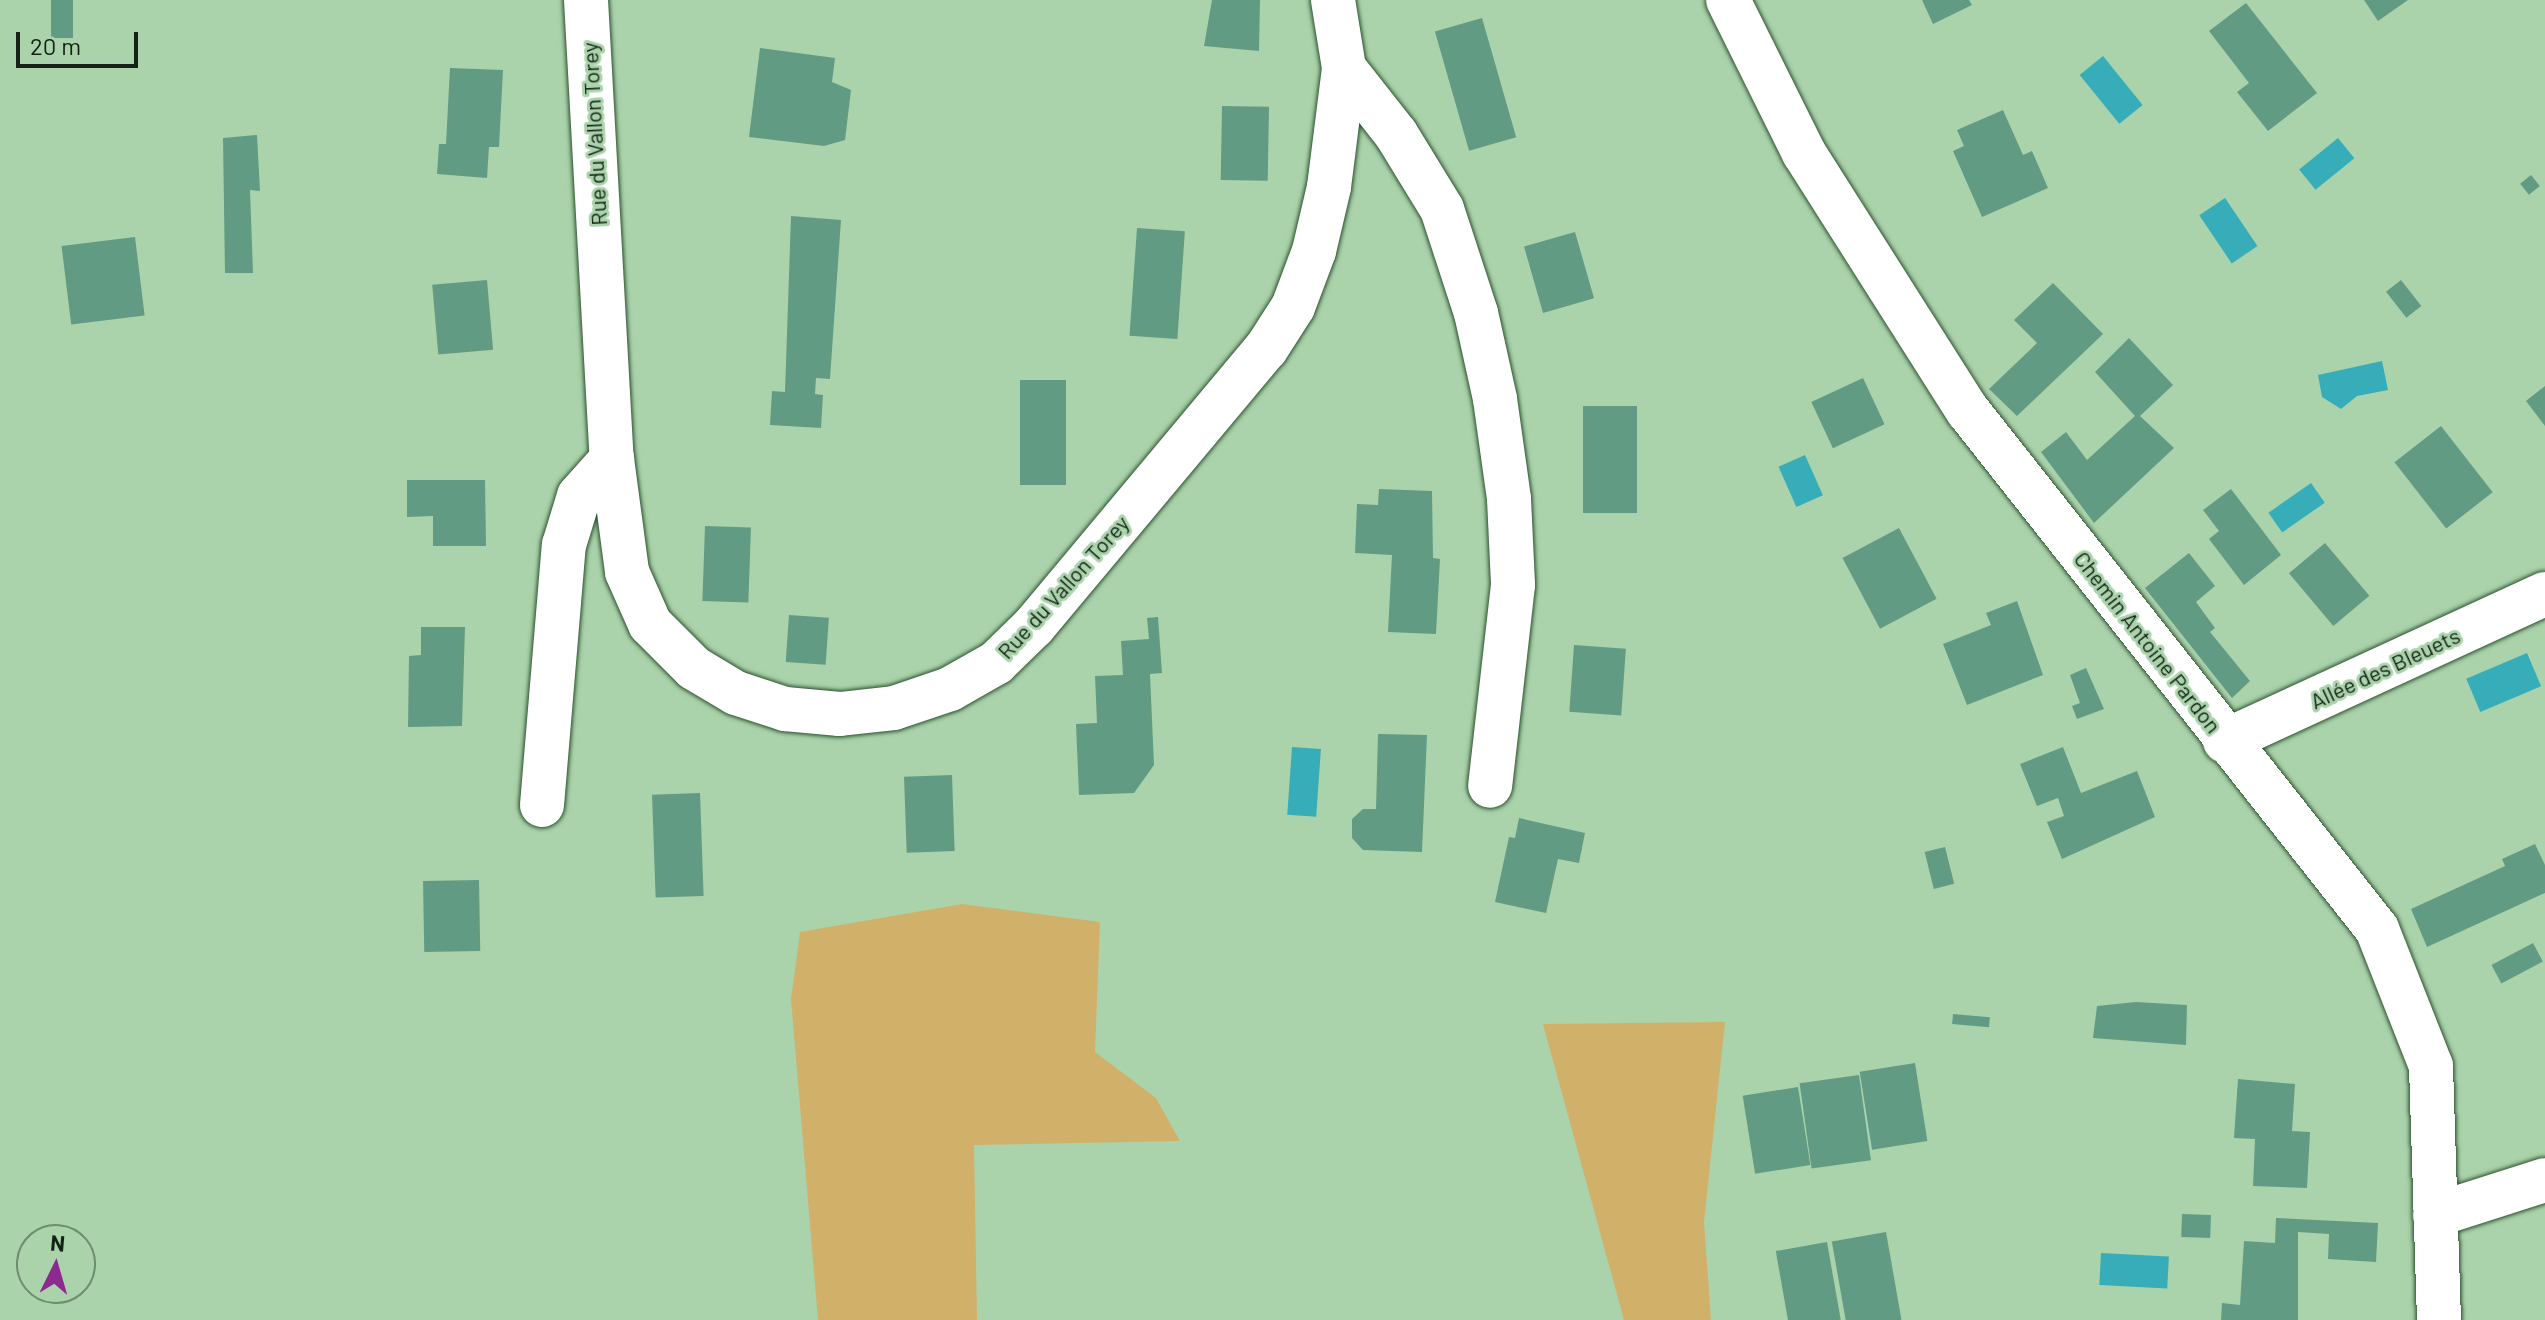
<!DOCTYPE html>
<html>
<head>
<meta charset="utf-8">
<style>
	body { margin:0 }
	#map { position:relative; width:2545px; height:1320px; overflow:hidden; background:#aad3ab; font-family:Barlow,sans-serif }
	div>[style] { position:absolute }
	.green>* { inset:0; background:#d1b16a }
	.water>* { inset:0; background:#36adb9; transform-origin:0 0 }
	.building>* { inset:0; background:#629b83; transform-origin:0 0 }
	.roads { filter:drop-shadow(0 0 2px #2d512f) drop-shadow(0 0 2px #2d512f) }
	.minor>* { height:44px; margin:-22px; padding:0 22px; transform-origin:22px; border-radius:22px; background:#fff }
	span { translate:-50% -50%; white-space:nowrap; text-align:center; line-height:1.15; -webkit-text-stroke:6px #aad3ab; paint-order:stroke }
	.street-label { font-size:22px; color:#132214 }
	.north { position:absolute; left:16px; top:1224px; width:80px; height:80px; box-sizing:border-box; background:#aad3ab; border:2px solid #6e8c6f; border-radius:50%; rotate:5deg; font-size:22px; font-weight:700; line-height:32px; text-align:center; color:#132214 }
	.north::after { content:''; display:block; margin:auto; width:28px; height:36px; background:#8c2a92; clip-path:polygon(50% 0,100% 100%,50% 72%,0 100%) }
	.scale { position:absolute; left:16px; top:32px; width:122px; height:36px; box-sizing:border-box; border:4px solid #132214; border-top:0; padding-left:10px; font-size:24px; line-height:28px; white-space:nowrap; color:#132214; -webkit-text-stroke:6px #aad3ab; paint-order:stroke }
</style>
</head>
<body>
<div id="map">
	<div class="green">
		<i style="clip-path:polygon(962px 904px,1100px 922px,1095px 1052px,1156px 1098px,1180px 1141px,974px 1145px,977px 1320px,818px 1320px,791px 999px,800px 932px)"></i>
		<i style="clip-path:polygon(1725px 1022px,1704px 1222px,1711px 1320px,1624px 1320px,1543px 1024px)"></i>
	</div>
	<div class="water">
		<i style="left:2103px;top:56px;width:63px;height:30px;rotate:51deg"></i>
		<i style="left:2338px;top:138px;width:26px;height:50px;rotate:51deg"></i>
		<i style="left:2225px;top:198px;width:58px;height:31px;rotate:56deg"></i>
		<i style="clip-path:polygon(2382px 361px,2388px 390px,2357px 396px,2341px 409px,2322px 397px,2318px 375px)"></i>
		<i style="left:1805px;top:455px;width:44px;height:29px;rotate:66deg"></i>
		<i style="left:2311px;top:483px;width:24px;height:52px;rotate:55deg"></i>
		<i style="left:2527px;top:653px;width:36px;height:66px;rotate:67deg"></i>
		<i style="left:1292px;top:747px;width:29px;height:68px;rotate:4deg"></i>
		<i style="left:2101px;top:1253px;width:68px;height:32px;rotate:3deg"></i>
	</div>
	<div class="building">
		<i style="left:51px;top:0;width:22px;height:38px"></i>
		<i style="clip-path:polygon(1212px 0,1260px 0,1259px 51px,1204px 46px)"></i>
		<i style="clip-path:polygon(1922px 0,1969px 0,1972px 5px,1933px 24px)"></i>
		<i style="clip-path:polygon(2364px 0,2408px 0,2378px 21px)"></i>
		<i style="clip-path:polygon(2246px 3px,2317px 93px,2268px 131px,2237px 92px,2249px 83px,2209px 31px)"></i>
		<i style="left:1482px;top:18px;width:124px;height:49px;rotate:74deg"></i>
		<i style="clip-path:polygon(760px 48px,835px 58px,832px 82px,851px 90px,845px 140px,824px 146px,749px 137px)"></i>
		<i style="clip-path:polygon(450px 68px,503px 70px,499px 147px,489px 147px,487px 178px,437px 174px,439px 144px,446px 144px)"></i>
		<i style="left:1222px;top:106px;width:47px;height:74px;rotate:1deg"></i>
		<i style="clip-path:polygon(2003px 110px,2023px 155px,2032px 151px,2048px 188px,1982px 217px,1953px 151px,1964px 146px,1957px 130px)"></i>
		<i style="clip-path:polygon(257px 135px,260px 191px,250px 190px,253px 273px,225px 273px,223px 138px)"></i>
		<i style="left:2531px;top:175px;width:14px;height:14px;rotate:51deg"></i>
		<i style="clip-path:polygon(791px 216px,841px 220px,830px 379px,816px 378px,815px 394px,823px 395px,821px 428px,770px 425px,772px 391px,785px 392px)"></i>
		<i style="left:1137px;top:228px;width:48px;height:108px;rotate:4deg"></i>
		<i style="left:1575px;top:232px;width:69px;height:53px;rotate:74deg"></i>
		<i style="left:135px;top:237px;width:79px;height:74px;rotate:83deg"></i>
		<i style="left:487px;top:280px;width:70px;height:55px;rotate:85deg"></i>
		<i style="left:2401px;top:280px;width:33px;height:19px;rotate:52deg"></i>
		<i style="clip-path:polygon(2053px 283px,2103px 334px,2017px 416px,1989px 389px,2037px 343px,2014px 320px)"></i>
		<i style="clip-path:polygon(2129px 338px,2173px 385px,2140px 416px,2174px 448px,2094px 523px,2041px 452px,2066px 432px,2087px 460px,2135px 416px,2095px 372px)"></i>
		<i style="left:1863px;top:378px;width:51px;height:57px;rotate:65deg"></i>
		<i style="left:1020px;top:380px;width:46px;height:105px"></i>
		<i style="clip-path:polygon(2545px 386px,2545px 426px,2526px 401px)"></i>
		<i style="left:1583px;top:406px;width:54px;height:107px"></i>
		<i style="left:2441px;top:426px;width:84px;height:59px;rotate:52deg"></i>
		<i style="clip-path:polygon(407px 480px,485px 480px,486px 546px,433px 546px,433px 516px,407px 517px)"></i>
		<i style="clip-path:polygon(1379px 489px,1432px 491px,1433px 558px,1440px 559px,1436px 634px,1388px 632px,1392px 555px,1355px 553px,1357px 504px,1378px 505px)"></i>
		<i style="clip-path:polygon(2231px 489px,2281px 555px,2244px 585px,2209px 539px,2219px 531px,2203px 510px)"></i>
		<i style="left:705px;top:526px;width:46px;height:75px;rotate:2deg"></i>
		<i style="left:1899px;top:528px;width:80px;height:64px;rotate:62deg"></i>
		<i style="left:2325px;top:543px;width:69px;height:47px;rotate:50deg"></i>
		<i style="clip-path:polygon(2189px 553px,2215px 586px,2196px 602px,2215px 628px,2210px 632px,2250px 681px,2232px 698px,2145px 588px)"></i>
		<i style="clip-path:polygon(2017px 601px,2043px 675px,1967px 705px,1943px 644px,1991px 625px,1986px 613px)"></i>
		<i style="left:789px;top:615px;width:40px;height:47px;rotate:4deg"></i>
		<i style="clip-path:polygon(1158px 617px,1162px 673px,1150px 674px,1154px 765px,1134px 793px,1079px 795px,1076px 724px,1097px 723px,1095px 676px,1123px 675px,1121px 641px,1149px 639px,1147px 618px)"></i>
		<i style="clip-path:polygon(421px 627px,465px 627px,462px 726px,408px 727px,409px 656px,421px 655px)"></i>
		<i style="left:1574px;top:645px;width:52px;height:67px;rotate:4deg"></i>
		<i style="clip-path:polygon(2086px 668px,2104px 709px,2077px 719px,2072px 706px,2080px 703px,2070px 675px)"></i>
		<i style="clip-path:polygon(1378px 734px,1427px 735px,1422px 852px,1363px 850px,1352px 838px,1352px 819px,1363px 809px,1376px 809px)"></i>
		<i style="clip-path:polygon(2063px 747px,2081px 793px,2137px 771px,2155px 817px,2062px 859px,2047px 822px,2064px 816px,2058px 798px,2037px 806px,2020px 764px)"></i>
		<i style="left:952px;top:775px;width:76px;height:48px;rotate:88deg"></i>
		<i style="left:700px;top:793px;width:103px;height:48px;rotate:88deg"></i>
		<i style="clip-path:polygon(1519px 818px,1585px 833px,1579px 863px,1558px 859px,1546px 913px,1495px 902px,1509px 837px,1515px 838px)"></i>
		<i style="clip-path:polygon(2535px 844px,2545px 865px,2545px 893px,2427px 947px,2411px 909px,2505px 866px,2502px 859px)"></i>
		<i style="left:1945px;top:847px;width:38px;height:21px;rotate:76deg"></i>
		<i style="left:479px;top:880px;width:71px;height:56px;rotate:89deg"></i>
		<i style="left:2533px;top:943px;width:21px;height:47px;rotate:62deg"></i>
		<i style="clip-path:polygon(2136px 1002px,2187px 1005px,2186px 1045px,2093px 1038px,2097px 1006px)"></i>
		<i style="left:1953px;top:1014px;width:37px;height:10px;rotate:5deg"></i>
		<i style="left:1915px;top:1063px;width:79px;height:56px;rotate:81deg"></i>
		<i style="left:1859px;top:1075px;width:86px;height:60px;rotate:82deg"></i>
		<i style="clip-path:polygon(2238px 1079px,2295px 1084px,2292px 1131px,2310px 1132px,2307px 1188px,2253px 1186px,2255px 1139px,2234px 1138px)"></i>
		<i style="left:1798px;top:1087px;width:79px;height:56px;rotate:81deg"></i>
		<i style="left:2182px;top:1214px;width:29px;height:23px;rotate:2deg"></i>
		<i style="clip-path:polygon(2276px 1218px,2378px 1223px,2376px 1262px,2328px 1259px,2329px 1234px,2298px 1232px,2298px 1320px,2221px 1320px,2222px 1303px,2240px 1305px,2244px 1241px,2275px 1243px)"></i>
		<i style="left:1886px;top:1232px;width:89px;height:55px;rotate:80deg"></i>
		<i style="left:1827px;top:1242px;width:79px;height:52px;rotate:80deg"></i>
	</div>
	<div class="roads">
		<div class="minor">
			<i style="left:586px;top:0;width:460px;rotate:86.8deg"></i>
			<i style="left:612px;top:459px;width:114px;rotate:82.4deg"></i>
			<i style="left:627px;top:572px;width:57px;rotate:66.1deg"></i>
			<i style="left:650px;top:624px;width:62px;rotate:45deg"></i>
			<i style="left:694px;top:668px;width:49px;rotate:30.8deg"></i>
			<i style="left:736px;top:693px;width:52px;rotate:18.1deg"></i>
			<i style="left:785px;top:709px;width:55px;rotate:5.2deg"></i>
			<i style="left:840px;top:714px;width:54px;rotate:-6.3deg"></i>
			<i style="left:894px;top:708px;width:59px;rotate:-18.7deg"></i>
			<i style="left:950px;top:689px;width:53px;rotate:-29.5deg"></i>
			<i style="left:996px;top:663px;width:53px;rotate:-44.2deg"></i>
			<i style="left:1034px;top:626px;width:361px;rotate:-50.1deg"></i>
			<i style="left:1266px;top:349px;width:50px;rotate:-57.3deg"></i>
			<i style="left:1293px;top:307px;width:60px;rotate:-69.4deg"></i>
			<i style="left:1314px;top:251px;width:66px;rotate:-76.8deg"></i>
			<i style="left:1329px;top:187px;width:120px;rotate:-82.8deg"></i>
			<i style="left:1344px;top:68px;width:69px;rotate:-99.2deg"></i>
			<i style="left:1728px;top:0;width:171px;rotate:63.6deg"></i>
			<i style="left:1804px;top:153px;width:306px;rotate:57.6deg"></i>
			<i style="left:1968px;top:411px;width:660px;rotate:51.71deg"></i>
			<i style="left:2377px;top:929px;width:147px;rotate:68.5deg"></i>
			<i style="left:2431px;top:1066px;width:254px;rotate:88.2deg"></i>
			<i style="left:1344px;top:68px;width:84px;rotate:51.8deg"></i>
			<i style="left:1396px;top:134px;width:88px;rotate:58.5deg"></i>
			<i style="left:1442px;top:209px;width:109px;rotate:71.9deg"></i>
			<i style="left:1476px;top:313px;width:88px;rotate:77.5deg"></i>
			<i style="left:1495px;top:399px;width:101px;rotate:82deg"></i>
			<i style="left:1509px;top:499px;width:86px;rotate:87.3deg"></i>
			<i style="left:1513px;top:585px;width:202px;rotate:96.5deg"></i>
			<i style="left:2225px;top:741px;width:352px;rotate:-24.7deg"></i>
			<i style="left:542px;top:805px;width:261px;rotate:-85.2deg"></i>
			<i style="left:564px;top:545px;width:51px;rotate:-73deg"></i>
			<i style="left:579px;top:496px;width:50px;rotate:-48.3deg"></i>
			<i style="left:2435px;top:1215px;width:115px;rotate:-17.7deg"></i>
		</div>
	</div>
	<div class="street-label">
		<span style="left:594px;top:134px;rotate:-93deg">Rue du Vallon Torey</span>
		<span style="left:1063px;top:587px;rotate:-48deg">Rue du Vallon Torey</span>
		<span style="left:2148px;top:642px;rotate:52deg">Chemin Antoine Pardon</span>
		<span style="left:2385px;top:668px;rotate:-25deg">Allée des Bleuets</span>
	</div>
	<div class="north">N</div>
	<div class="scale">20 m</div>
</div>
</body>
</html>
